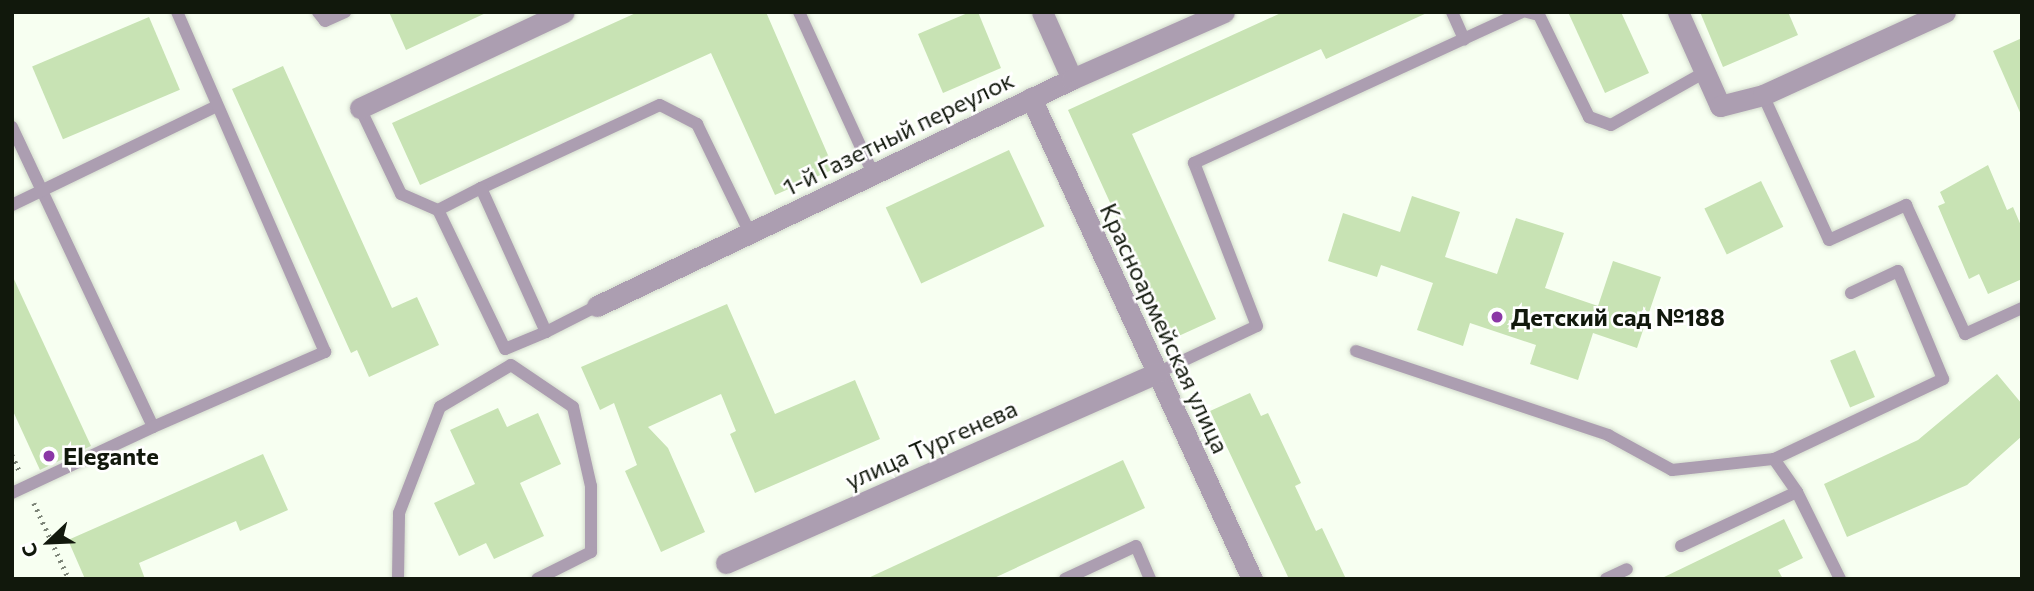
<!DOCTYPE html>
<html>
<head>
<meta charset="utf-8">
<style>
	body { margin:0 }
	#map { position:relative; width:2034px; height:591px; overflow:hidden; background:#f7fff1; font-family:Commissioner,sans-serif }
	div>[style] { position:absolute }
	.building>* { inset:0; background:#c8e3b4; transform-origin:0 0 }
	.path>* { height:4.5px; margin-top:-2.25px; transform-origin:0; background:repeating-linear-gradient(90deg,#7d8578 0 2px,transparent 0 7px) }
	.roads { filter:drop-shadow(0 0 2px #d2dacc) drop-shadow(0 0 2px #d2dacc) }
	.lane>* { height:12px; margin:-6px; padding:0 6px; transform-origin:6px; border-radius:6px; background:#ac9eb1 }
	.street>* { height:21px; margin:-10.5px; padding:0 10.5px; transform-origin:10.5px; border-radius:10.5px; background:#ac9eb1 }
	.dots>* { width:19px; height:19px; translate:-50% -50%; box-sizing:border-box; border:4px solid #fff; border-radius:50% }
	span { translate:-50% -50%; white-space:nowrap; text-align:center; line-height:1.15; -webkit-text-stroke:5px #fff; paint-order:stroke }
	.street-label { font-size:24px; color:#11180c }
	.poi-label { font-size:24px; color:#11180c; font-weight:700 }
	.left { translate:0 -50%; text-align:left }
	.frame { position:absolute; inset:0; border:14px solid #11180c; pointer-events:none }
	.north { position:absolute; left:14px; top:507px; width:70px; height:70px; -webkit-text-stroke:5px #fff; paint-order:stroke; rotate:247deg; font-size:19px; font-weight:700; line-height:28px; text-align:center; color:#11180c }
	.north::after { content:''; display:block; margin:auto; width:24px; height:32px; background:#11180c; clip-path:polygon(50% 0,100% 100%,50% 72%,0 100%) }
</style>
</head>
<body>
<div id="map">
	<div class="building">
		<i style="clip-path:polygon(389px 12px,488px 12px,406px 50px)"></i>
		<i style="clip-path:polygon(638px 12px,766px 12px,834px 169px,775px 195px,711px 53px,420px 185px,392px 123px)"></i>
		<i style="clip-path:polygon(970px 12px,978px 12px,1001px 68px,943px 93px,918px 34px)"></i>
		<i style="clip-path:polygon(1283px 12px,1429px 12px,1326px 59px,1321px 49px,1132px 134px,1216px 319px,1172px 339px,1068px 110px)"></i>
		<i style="clip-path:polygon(1568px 12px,1621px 12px,1649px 73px,1605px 93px)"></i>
		<i style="clip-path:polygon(1700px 12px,1788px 12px,1798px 35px,1723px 67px)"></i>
		<i style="left:149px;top:17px;width:79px;height:127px;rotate:67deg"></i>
		<i style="clip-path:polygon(2022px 38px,2022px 117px,1993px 51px)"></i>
		<i style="clip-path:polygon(283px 66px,392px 308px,417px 297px,439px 345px,369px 377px,357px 350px,351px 353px,232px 89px)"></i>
		<i style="left:1009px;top:150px;width:84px;height:136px;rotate:65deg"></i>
		<i style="clip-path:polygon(1988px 165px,2007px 210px,2013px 207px,2022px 228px,2022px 279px,1988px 294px,1979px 274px,1969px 279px,1938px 206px,1945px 203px,1940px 192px)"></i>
		<i style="left:1761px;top:181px;width:51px;height:63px;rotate:64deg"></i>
		<i style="clip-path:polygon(1412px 196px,1460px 212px,1445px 257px,1497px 274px,1516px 218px,1564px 233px,1545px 288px,1598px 306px,1613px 261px,1661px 277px,1637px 348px,1593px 333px,1578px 380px,1530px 364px,1536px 345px,1470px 323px,1463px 346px,1417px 330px,1433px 283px,1381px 265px,1377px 277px,1328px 261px,1343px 213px,1400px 232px)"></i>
		<i style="clip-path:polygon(12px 275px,91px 446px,40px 470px,12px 409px)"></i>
		<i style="clip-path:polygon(727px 304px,775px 414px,855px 380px,880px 439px,755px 493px,730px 434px,736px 431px,721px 394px,648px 427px,668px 448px,705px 532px,661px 552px,625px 471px,637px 465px,614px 403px,600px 410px,581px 367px)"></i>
		<i style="left:1855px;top:350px;width:51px;height:27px;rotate:67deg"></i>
		<i style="clip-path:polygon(1997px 374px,2022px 404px,2022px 436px,1967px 485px,1847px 537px,1824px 484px,1918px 440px)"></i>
		<i style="clip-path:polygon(1250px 393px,1261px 416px,1268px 413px,1301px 483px,1295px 486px,1316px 531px,1322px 528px,1346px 579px,1289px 579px,1210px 411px)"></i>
		<i style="clip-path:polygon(498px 408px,507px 427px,538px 413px,561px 464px,520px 483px,544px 536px,494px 559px,486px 543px,459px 556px,434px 503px,475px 484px,450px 430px)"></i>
		<i style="clip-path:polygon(263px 454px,288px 510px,240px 531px,236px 521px,139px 563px,145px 579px,85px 579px,68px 540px)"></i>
		<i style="clip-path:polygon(1123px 460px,1145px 508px,992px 579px,866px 579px)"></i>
		<i style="clip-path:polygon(1784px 519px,1803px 558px,1778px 570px,1783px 579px,1660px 579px)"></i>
	</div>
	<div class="path">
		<i style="left:12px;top:455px;width:17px;rotate:65deg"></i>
		<i style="left:34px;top:503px;width:84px;rotate:65.3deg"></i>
	</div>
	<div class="roads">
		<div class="lane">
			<i style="left:318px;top:12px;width:11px;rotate:52deg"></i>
			<i style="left:325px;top:21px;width:22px;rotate:-24deg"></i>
			<i style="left:799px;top:12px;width:178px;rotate:65.4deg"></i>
			<i style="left:1452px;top:12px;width:30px;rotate:66deg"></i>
			<i style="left:1527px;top:12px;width:12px;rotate:14deg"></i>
			<i style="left:1539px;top:15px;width:114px;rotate:63.9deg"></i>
			<i style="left:1589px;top:117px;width:23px;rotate:20deg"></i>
			<i style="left:1611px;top:125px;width:108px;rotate:-29.4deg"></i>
			<i style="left:1763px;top:95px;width:159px;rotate:65.5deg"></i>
			<i style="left:1829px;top:240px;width:85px;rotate:-24.4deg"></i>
			<i style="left:1906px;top:205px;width:142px;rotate:65.4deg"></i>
			<i style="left:1965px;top:334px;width:63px;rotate:-24.5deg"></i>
			<i style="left:360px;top:108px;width:95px;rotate:64.5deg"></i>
			<i style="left:401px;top:194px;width:40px;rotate:23.4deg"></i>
			<i style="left:12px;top:127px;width:331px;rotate:64.8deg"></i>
			<i style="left:153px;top:427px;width:156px;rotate:154.9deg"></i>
			<i style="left:481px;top:188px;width:197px;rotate:-24.9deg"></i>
			<i style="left:660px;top:105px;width:42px;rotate:27.2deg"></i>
			<i style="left:697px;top:124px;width:121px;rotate:64.1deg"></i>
			<i style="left:12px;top:205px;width:225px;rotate:-25.8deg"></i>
			<i style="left:546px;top:332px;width:44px;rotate:157.5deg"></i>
			<i style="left:505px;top:349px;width:154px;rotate:-115.7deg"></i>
			<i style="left:438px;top:210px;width:48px;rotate:-27.1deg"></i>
			<i style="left:481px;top:188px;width:158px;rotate:65.7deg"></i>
			<i style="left:546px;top:332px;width:57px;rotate:-27deg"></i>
			<i style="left:1356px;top:351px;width:266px;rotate:18.4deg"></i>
			<i style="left:1608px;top:435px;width:73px;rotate:28.7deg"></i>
			<i style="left:1672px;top:470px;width:103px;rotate:-6.2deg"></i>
			<i style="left:1774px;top:459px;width:40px;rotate:55.1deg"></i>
			<i style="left:1157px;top:373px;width:110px;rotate:-25.2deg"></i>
			<i style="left:1257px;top:326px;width:175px;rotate:-111.1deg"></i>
			<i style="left:1194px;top:163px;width:361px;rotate:-24.7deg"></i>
			<i style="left:153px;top:427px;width:188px;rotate:-23.6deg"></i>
			<i style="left:325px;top:352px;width:371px;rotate:-113.5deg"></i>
			<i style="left:1774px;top:459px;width:187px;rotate:-25.3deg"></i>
			<i style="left:1943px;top:379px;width:117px;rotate:-112.6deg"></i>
			<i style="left:1898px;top:271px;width:52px;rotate:154.9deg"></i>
			<i style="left:1681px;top:546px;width:128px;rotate:-25deg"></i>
			<i style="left:1797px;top:492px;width:97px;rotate:63.7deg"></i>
			<i style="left:398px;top:579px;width:66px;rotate:-89.1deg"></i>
			<i style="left:399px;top:513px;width:114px;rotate:-68.9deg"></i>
			<i style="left:440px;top:407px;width:82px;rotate:-30.6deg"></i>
			<i style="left:511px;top:365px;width:75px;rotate:34.1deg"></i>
			<i style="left:573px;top:407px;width:81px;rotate:77.2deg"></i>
			<i style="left:591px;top:486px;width:66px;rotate:90deg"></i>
			<i style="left:591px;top:552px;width:60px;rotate:153.4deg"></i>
			<i style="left:1065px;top:579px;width:78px;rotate:-24.9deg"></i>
			<i style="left:1136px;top:546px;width:36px;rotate:67deg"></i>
			<i style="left:1606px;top:579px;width:23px;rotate:-25deg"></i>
		</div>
		<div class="street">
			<i style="left:1042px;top:12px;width:73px;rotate:65.9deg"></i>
			<i style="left:1678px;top:12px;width:103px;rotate:65.9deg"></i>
			<i style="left:1720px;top:106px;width:44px;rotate:-14.3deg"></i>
			<i style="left:1763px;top:95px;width:200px;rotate:-24.5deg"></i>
			<i style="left:1031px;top:98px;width:529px;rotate:65.32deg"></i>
			<i style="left:360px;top:108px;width:225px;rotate:-25.2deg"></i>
			<i style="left:597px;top:306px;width:526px;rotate:-25.54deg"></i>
			<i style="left:1072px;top:79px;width:166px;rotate:-23.8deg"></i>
			<i style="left:726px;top:563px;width:471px;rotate:-23.8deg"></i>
		</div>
	</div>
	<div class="dots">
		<i style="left:1497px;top:317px;background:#8b37a6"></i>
		<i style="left:49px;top:456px;background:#8b37a6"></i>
	</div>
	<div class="street-label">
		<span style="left:898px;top:133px;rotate:-26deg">1-й Газетный переулок</span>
		<span style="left:1165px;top:328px;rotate:65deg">Красноармейская улица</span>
		<span style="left:931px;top:444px;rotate:-24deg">улица Тургенева</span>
	</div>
	<div class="poi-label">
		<span class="left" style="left:1511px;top:317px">Детский сад №188</span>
		<span class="left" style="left:63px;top:456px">Elegante</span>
	</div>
	<div class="frame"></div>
	<div class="north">С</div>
</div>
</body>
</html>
